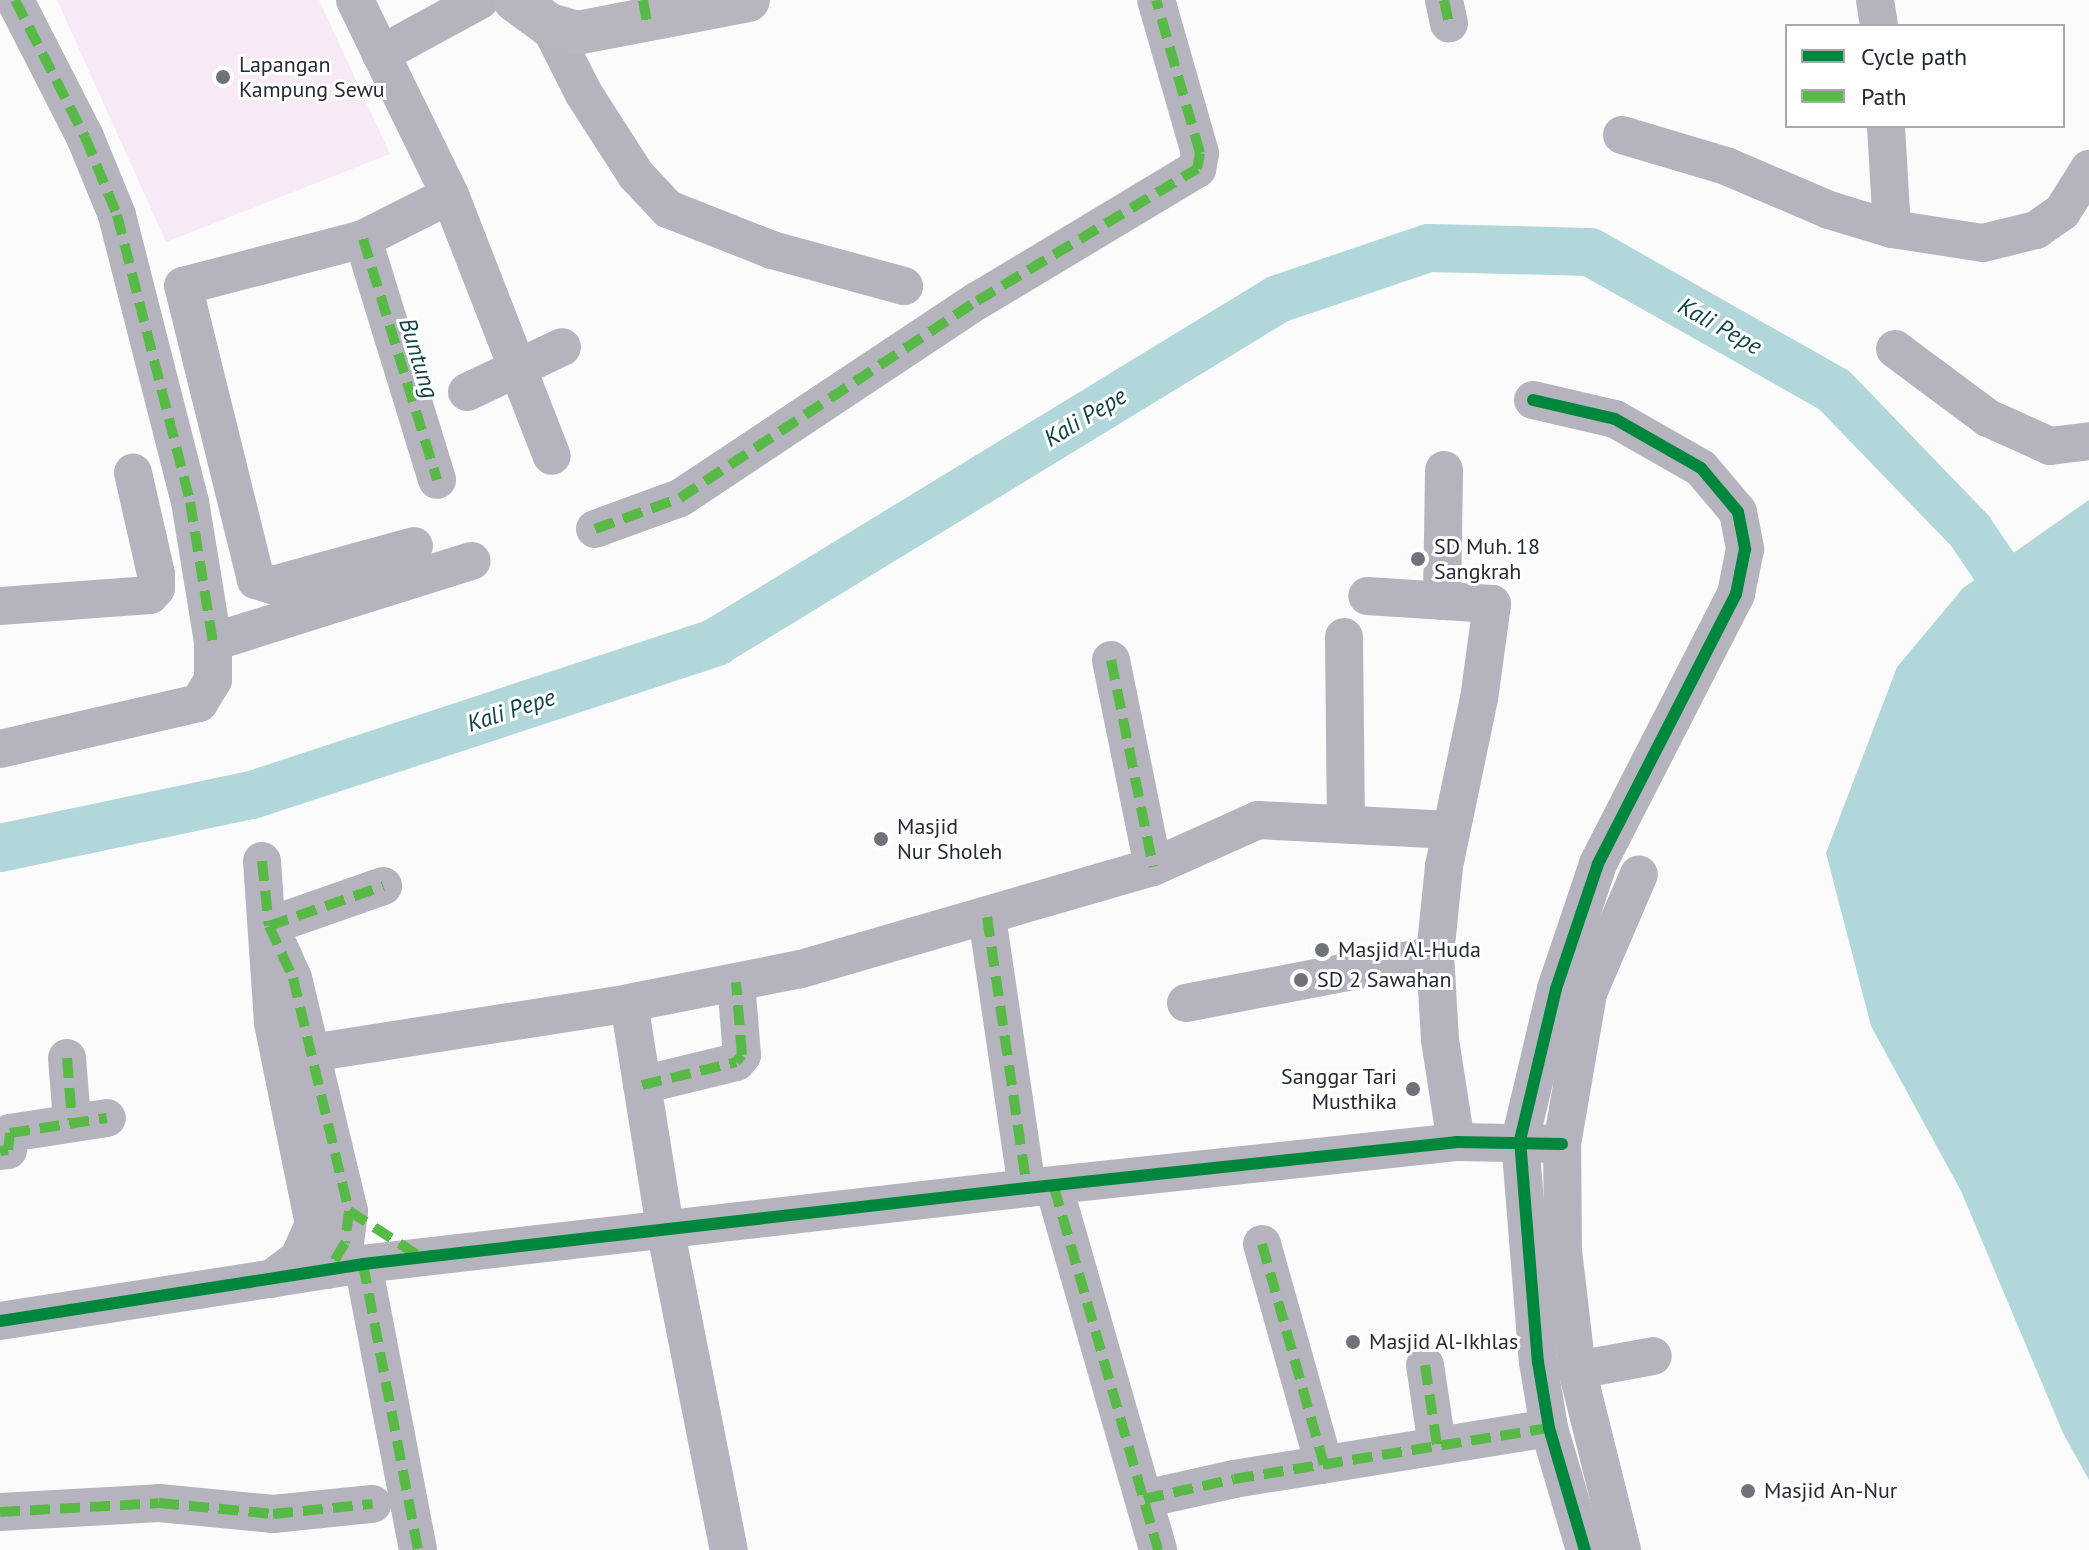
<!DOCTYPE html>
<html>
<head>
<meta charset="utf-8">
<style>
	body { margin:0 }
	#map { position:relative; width:2089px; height:1550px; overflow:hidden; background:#fbfbfb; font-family:"PT Sans",sans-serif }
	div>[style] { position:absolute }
	.green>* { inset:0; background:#f7e9f6 }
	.water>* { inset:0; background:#b1d7da }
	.river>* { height:48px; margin:-24px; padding:0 24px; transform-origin:24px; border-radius:24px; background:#b1d7da }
	.minor>* { height:38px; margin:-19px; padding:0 19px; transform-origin:19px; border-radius:19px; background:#b5b3bd }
	.major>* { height:44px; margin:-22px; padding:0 22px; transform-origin:22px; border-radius:22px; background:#b8b5bf }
	.quiet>* { height:10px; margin-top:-5px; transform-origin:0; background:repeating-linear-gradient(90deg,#58b947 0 20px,transparent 0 30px) }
	.cycleway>* { height:12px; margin:-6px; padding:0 6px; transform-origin:6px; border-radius:6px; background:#00873e }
	.dots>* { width:22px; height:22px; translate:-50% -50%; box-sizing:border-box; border:4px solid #fff; border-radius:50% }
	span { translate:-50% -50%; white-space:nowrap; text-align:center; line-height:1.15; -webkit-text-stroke:6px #fff; paint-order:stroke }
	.poi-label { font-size:22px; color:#242933 }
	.left { translate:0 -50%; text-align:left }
	.right { translate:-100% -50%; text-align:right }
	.water-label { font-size:24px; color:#104347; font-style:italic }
	.legend { position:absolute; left:1785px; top:24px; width:280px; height:104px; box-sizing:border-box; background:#fff; border:2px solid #a7a9ad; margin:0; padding:10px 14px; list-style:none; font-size:24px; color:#242933 }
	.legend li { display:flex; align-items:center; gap:16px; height:40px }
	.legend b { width:40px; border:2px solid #a7a9ad }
</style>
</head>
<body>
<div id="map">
	<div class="green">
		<i style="clip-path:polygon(57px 0,319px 0,390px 154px,166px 242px)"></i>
	</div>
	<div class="water">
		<i style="clip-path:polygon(2089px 500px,2089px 1480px,2063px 1433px,1961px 1191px,1871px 1026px,1826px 853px,1897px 667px,1963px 588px)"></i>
	</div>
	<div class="river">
		<i style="left:0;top:848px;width:258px;rotate:-11.9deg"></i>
		<i style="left:252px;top:795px;width:489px;rotate:-18.2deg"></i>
		<i style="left:716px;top:642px;width:658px;rotate:-31.4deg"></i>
		<i style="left:1278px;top:299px;width:159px;rotate:-18.7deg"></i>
		<i style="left:1429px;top:248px;width:161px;rotate:1.4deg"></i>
		<i style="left:1590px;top:252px;width:280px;rotate:29.5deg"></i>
		<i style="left:1834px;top:390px;width:196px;rotate:46deg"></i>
		<i style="left:1970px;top:531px;width:110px;rotate:55.7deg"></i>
	</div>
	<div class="minor">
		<i style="left:355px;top:0;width:60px;rotate:64.3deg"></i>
		<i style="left:480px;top:0;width:113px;rotate:151.4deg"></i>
		<i style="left:381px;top:54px;width:157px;rotate:63.9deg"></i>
		<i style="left:450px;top:195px;width:280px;rotate:68.7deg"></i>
		<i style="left:1444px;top:0;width:24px;rotate:78deg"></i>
		<i style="left:1875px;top:0;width:26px;rotate:81deg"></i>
		<i style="left:549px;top:25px;width:77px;rotate:63.1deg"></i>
		<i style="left:584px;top:94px;width:96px;rotate:57.3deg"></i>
		<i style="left:636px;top:175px;width:47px;rotate:46.7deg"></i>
		<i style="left:668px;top:209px;width:112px;rotate:21.5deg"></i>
		<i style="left:772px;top:250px;width:137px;rotate:15.3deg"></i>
		<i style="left:1886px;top:126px;width:103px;rotate:86.7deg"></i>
		<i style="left:1622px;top:135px;width:109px;rotate:16.6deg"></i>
		<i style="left:1726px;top:166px;width:112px;rotate:23.1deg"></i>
		<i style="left:1829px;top:210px;width:66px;rotate:16.8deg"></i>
		<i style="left:1892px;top:229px;width:92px;rotate:8.7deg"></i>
		<i style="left:1983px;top:243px;width:55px;rotate:-13.8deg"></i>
		<i style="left:2036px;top:230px;width:32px;rotate:-35deg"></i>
		<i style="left:2062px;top:212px;width:51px;rotate:-57.9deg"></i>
		<i style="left:363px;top:239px;width:252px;rotate:72.9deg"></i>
		<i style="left:1895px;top:349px;width:116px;rotate:36.6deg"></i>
		<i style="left:1988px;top:418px;width:68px;rotate:24.3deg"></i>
		<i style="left:2050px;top:446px;width:39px;rotate:-7deg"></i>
		<i style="left:467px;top:392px;width:105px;rotate:-25.3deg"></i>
		<i style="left:1533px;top:400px;width:84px;rotate:13deg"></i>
		<i style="left:1615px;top:419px;width:99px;rotate:29.7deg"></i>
		<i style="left:1701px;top:468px;width:57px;rotate:49.9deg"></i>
		<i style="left:1738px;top:512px;width:38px;rotate:79deg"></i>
		<i style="left:1745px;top:549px;width:46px;rotate:101.3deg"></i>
		<i style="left:1736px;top:594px;width:303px;rotate:117.1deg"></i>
		<i style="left:1598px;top:864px;width:132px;rotate:108.6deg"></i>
		<i style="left:1556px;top:989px;width:155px;rotate:103.4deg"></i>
		<i style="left:1520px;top:1140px;width:223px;rotate:85.4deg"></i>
		<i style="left:1538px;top:1362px;width:67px;rotate:80.5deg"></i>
		<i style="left:1549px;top:1428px;width:127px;rotate:73.6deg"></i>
		<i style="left:595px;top:529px;width:90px;rotate:-20deg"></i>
		<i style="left:680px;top:498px;width:356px;rotate:-33.6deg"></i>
		<i style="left:977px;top:301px;width:257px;rotate:-31deg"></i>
		<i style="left:1197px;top:169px;width:16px;rotate:-79deg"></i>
		<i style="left:1200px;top:153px;width:159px;rotate:-106deg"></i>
		<i style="left:414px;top:546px;width:147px;rotate:164.6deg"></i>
		<i style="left:272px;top:585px;width:17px;rotate:-163deg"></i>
		<i style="left:256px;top:580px;width:303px;rotate:-103.9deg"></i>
		<i style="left:183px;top:286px;width:186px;rotate:-14.6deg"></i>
		<i style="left:363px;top:239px;width:97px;rotate:-26.8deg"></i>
		<i style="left:1442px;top:601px;width:131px;rotate:-89.1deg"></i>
		<i style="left:0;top:606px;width:150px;rotate:-4.2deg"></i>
		<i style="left:150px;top:595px;width:9px;rotate:-49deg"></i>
		<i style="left:156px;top:588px;width:14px;rotate:-90deg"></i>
		<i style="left:156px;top:574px;width:104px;rotate:-102.8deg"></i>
		<i style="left:1344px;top:637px;width:184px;rotate:89.4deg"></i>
		<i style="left:213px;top:642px;width:271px;rotate:-17.4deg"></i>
		<i style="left:1111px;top:660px;width:211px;rotate:78.5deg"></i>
		<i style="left:0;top:749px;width:204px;rotate:-13deg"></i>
		<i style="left:199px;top:703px;width:27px;rotate:-59deg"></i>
		<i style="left:213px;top:680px;width:38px;rotate:-90deg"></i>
		<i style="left:213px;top:642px;width:142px;rotate:-99.3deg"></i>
		<i style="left:190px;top:502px;width:296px;rotate:-104.3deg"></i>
		<i style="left:117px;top:215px;width:84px;rotate:-112.3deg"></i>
		<i style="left:85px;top:137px;width:154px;rotate:-117.1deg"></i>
		<i style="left:262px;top:861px;width:162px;rotate:86.1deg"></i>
		<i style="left:273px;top:1023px;width:205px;rotate:78.5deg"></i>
		<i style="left:314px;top:1224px;width:37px;rotate:114deg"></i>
		<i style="left:299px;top:1258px;width:35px;rotate:143deg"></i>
		<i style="left:987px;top:917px;width:274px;rotate:81.6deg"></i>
		<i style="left:269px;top:926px;width:121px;rotate:-19.3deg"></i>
		<i style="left:279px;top:947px;width:34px;rotate:66deg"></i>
		<i style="left:293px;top:978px;width:240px;rotate:76.5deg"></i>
		<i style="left:349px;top:1211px;width:32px;rotate:97deg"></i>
		<i style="left:345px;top:1243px;width:31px;rotate:121deg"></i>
		<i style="left:1435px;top:955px;width:85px;rotate:86.6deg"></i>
		<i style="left:1440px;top:1040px;width:103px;rotate:81.1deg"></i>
		<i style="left:629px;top:1003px;width:233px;rotate:80.9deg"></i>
		<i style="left:666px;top:1233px;width:323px;rotate:78.8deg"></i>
		<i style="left:1186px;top:1003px;width:254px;rotate:-10.9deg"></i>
		<i style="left:1435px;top:955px;width:89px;rotate:-84.2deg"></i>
		<i style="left:1444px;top:866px;width:171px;rotate:-78.2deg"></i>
		<i style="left:1479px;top:699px;width:96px;rotate:-82.2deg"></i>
		<i style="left:1492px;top:604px;width:125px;rotate:-176.3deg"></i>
		<i style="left:311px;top:1053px;width:322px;rotate:-8.9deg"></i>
		<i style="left:629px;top:1003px;width:175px;rotate:-11.2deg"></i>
		<i style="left:801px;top:969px;width:366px;rotate:-16.2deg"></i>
		<i style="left:1153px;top:867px;width:115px;rotate:-24.1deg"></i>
		<i style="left:1258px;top:820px;width:192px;rotate:3deg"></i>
		<i style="left:67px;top:1058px;width:62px;rotate:85.4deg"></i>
		<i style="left:642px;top:1085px;width:97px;rotate:-13.7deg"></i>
		<i style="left:736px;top:1062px;width:9px;rotate:-49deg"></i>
		<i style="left:742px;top:1055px;width:73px;rotate:-94.7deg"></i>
		<i style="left:0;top:1151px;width:8px;rotate:-7deg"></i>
		<i style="left:8px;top:1150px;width:17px;rotate:-83deg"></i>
		<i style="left:10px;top:1133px;width:98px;rotate:-8.8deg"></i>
		<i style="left:1054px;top:1187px;width:378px;rotate:74deg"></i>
		<i style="left:1262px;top:1244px;width:229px;rotate:74.3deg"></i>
		<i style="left:363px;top:1264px;width:291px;rotate:79.1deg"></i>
		<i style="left:0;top:1321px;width:367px;rotate:-8.9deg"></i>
		<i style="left:363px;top:1264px;width:668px;rotate:-6.53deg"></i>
		<i style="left:1027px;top:1188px;width:431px;rotate:-6.1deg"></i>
		<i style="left:1456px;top:1142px;width:106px;rotate:1.1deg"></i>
		<i style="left:1425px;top:1365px;width:81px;rotate:81.5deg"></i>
		<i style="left:1577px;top:1370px;width:77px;rotate:-10.4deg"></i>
		<i style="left:1144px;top:1499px;width:92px;rotate:-12.5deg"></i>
		<i style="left:1234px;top:1479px;width:319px;rotate:-9.2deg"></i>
		<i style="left:0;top:1512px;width:159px;rotate:-3.2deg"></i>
		<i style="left:159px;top:1503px;width:115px;rotate:5.5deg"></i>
		<i style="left:273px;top:1514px;width:100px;rotate:-5.8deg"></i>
		<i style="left:1622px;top:1550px;width:186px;rotate:-104deg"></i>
		<i style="left:1577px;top:1370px;width:120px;rotate:-96.7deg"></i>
		<i style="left:1563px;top:1251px;width:107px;rotate:-90.5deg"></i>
		<i style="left:1562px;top:1144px;width:153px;rotate:-80.2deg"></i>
		<i style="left:1588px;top:993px;width:129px;rotate:-66.8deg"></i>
	</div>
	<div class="major">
		<i style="left:515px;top:0;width:42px;rotate:36.3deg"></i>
		<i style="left:549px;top:25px;width:29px;rotate:16deg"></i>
		<i style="left:577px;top:33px;width:174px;rotate:-10.9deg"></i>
	</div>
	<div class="quiet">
		<i style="left:15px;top:0;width:154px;rotate:62.9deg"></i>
		<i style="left:85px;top:137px;width:84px;rotate:67.7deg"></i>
		<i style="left:117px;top:215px;width:296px;rotate:75.7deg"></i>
		<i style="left:190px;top:502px;width:142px;rotate:80.7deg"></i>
		<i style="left:643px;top:0;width:23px;rotate:80deg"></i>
		<i style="left:1444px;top:0;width:24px;rotate:78deg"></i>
		<i style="left:363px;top:239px;width:252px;rotate:72.9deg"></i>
		<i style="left:595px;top:529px;width:90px;rotate:-20deg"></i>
		<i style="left:680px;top:498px;width:356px;rotate:-33.6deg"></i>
		<i style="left:977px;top:301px;width:257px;rotate:-31deg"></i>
		<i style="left:1197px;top:169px;width:16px;rotate:-79deg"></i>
		<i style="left:1200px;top:153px;width:159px;rotate:-106deg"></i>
		<i style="left:1111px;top:660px;width:211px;rotate:78.5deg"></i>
		<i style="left:262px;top:861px;width:65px;rotate:83.9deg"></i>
		<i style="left:269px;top:926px;width:57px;rotate:65.2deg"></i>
		<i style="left:293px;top:978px;width:240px;rotate:76.5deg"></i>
		<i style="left:349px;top:1211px;width:32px;rotate:97deg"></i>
		<i style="left:345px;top:1243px;width:31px;rotate:121deg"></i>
		<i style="left:987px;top:917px;width:274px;rotate:81.6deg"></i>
		<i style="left:269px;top:926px;width:121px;rotate:-19.3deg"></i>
		<i style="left:67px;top:1058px;width:62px;rotate:85.4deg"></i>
		<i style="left:642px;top:1085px;width:97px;rotate:-13.7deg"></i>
		<i style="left:736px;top:1062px;width:9px;rotate:-49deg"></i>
		<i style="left:742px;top:1055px;width:73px;rotate:-94.7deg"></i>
		<i style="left:0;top:1151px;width:8px;rotate:-7deg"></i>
		<i style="left:8px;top:1150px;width:17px;rotate:-83deg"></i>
		<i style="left:10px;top:1133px;width:98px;rotate:-8.8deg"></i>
		<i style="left:1054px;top:1187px;width:378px;rotate:74deg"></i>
		<i style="left:349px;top:1211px;width:80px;rotate:32.7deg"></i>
		<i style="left:1262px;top:1244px;width:229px;rotate:74.3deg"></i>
		<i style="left:363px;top:1264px;width:291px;rotate:79.1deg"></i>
		<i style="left:1425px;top:1365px;width:81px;rotate:81.5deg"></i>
		<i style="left:1144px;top:1499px;width:92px;rotate:-12.5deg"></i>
		<i style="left:1234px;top:1479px;width:319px;rotate:-9.2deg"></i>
		<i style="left:0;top:1512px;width:159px;rotate:-3.2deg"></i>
		<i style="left:159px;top:1503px;width:115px;rotate:5.5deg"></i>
		<i style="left:273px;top:1514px;width:100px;rotate:-5.8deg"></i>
	</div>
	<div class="cycleway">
		<i style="left:1533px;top:400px;width:84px;rotate:13deg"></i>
		<i style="left:1615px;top:419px;width:99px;rotate:29.7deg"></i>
		<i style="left:1701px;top:468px;width:57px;rotate:49.9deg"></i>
		<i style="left:1738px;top:512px;width:38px;rotate:79deg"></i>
		<i style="left:1745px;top:549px;width:46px;rotate:101.3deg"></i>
		<i style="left:1736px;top:594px;width:303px;rotate:117.1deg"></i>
		<i style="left:1598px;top:864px;width:132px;rotate:108.6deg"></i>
		<i style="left:1556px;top:989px;width:155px;rotate:103.4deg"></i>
		<i style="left:1520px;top:1140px;width:223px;rotate:85.4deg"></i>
		<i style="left:1538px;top:1362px;width:67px;rotate:80.5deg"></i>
		<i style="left:1549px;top:1428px;width:127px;rotate:73.6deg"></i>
		<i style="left:0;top:1321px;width:367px;rotate:-8.9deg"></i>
		<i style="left:363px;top:1264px;width:668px;rotate:-6.53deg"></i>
		<i style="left:1027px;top:1188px;width:431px;rotate:-6.1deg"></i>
		<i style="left:1456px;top:1142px;width:106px;rotate:1.1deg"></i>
	</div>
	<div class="dots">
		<i style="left:223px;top:77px;background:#6f7279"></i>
		<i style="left:1418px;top:559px;background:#6f7279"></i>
		<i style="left:881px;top:839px;background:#6f7279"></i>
		<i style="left:1322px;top:950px;background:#6f7279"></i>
		<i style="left:1301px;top:980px;background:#6f7279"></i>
		<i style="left:1413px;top:1089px;background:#6f7279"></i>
		<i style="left:1353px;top:1342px;background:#6f7279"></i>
		<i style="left:1748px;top:1491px;background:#6f7279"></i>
	</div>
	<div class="poi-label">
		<span class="left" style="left:239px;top:77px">Lapangan<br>Kampung Sewu</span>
		<span class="left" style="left:1434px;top:559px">SD Muh. 18<br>Sangkrah</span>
		<span class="left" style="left:897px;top:839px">Masjid<br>Nur Sholeh</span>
		<span class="left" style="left:1338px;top:950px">Masjid Al-Huda</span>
		<span class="left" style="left:1317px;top:980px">SD 2 Sawahan</span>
		<span class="right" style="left:1397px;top:1089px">Sanggar Tari<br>Musthika</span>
		<span class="left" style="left:1369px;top:1342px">Masjid Al-Ikhlas</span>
		<span class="left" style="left:1764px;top:1491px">Masjid An-Nur</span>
	</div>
	<div class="water-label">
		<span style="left:1720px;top:326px;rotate:29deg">Kali Pepe</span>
		<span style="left:419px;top:358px;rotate:73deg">Buntung</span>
		<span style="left:1085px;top:417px;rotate:-31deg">Kali Pepe</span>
		<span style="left:511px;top:710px;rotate:-18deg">Kali Pepe</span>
	</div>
	<ul class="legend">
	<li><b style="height:10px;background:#00873e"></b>Cycle path</li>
	<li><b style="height:10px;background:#58b947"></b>Path</li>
	</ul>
</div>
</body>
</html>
